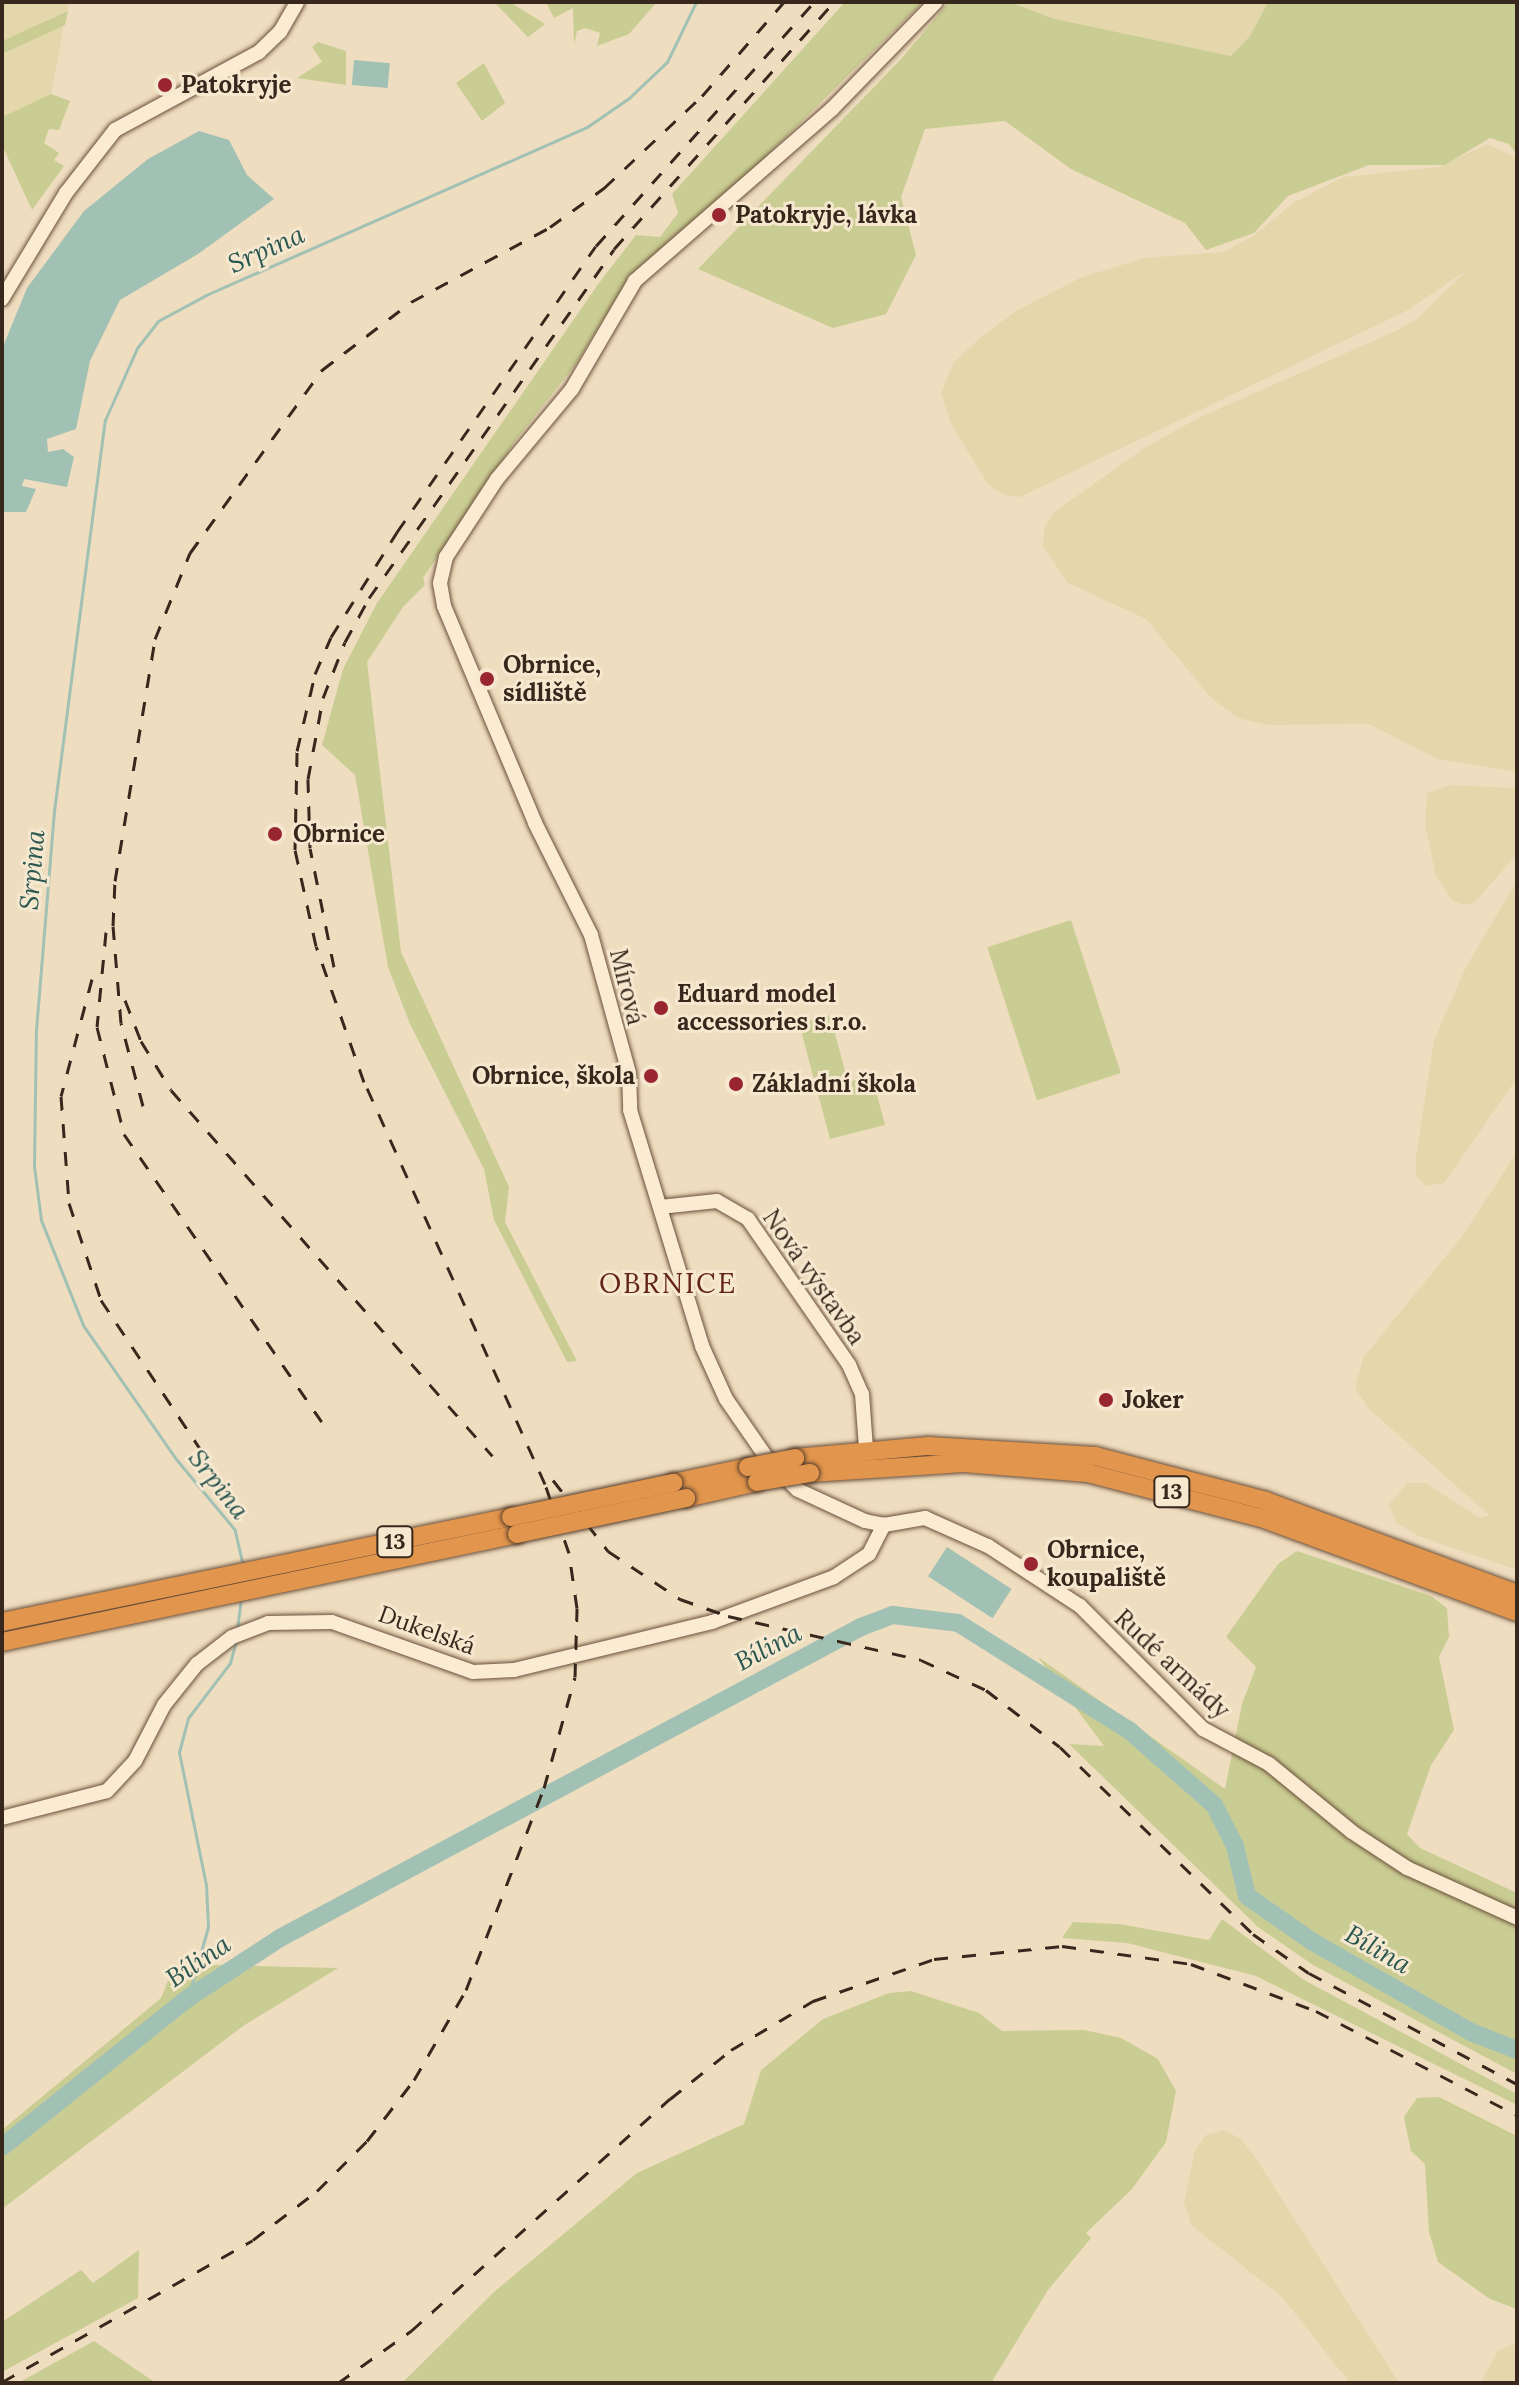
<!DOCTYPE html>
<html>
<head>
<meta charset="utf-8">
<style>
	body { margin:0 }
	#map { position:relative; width:1519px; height:2385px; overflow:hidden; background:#efddbf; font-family:Lora,serif }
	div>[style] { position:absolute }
	.farmland>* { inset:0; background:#e5d7ac }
	.green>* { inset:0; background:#cacd93; transform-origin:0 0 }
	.water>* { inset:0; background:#a2c1b5; transform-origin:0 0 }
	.stream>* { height:3px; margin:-1.5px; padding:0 1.5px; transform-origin:1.5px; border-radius:1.5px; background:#a2c1b5 }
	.river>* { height:18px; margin:-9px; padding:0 9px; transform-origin:9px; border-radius:9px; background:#a2c1b5 }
	.roads { filter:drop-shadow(0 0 2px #6a4f3a) drop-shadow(0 0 2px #6a4f3a) }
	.secondary>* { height:14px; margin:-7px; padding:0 7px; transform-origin:7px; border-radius:7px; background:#faebd2 }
	.highway>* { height:18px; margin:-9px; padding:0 9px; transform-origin:9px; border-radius:9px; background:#e2954c }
	.rail>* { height:3px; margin-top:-1.5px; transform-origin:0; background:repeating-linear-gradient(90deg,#37271c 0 14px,transparent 0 28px) }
	.bridges { filter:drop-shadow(0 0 2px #553c2c) drop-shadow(0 0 2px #553c2c) }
	.highway-bridge>* { height:18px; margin:-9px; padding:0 9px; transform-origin:9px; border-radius:9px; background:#e2954c }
	.dots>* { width:22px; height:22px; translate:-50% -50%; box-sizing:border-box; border:4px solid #f6e8cf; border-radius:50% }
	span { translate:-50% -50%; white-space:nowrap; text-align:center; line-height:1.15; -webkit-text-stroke:6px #f6e8cf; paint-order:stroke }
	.shield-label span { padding:2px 6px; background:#f6e8cf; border:2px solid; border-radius:6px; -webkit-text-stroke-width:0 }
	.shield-label { font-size:22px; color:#37271c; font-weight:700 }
	.poi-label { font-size:24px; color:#37271c; font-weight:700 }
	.left { translate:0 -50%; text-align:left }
	.right { translate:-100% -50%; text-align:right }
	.street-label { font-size:24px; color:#37271c }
	.water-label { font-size:26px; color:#2b5751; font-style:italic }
	.quarter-label { font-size:28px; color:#65241a; letter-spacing:2px }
	.frame { position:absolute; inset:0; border:4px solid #37271c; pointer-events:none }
</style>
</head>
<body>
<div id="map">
	<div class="farmland">
		<i style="clip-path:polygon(2px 2px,69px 2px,68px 11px,2px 41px)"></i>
		<i style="clip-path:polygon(1009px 2px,1268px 2px,1250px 36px,1231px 56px,1055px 19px)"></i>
		<i style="clip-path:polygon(64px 25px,51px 94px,2px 117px,2px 54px)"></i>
		<i style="clip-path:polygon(1487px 144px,1517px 158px,1517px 772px,1438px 759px,1369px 724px,1268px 725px,1238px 718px,1211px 698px,1146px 619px,1068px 583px,1043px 546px,1044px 529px,1054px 512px,1146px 447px,1200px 417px,1396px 331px,1418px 318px,1467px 270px,1406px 311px,1020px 497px,1004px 495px,988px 484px,951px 424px,941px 393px,953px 363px,981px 337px,1016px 311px,1080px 278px,1144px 258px,1223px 252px,1253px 236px,1295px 202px,1343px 177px,1439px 167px)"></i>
		<i style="clip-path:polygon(1450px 785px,1517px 788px,1517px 854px,1475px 902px,1464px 905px,1453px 901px,1436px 876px,1425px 824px,1427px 793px)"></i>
		<i style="clip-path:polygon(1517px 881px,1517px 1078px,1444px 1183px,1426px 1186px,1416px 1175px,1416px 1157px,1434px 1040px,1466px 967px)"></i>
		<i style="clip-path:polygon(1517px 1152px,1517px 1570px,1418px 1536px,1396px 1522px,1389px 1504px,1408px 1483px,1425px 1483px,1480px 1518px,1489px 1515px,1368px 1408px,1355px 1388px,1363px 1358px,1463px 1235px)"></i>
		<i style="clip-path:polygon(1224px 2130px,1241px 2139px,1257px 2160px,1399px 2383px,1350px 2383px,1282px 2297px,1191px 2225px,1184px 2202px,1195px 2151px,1206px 2135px)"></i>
		<i style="clip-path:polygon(1517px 2343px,1517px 2383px,1481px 2383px,1498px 2350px)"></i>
	</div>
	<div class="green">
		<i style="clip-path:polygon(494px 2px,510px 2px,545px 24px,528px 37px)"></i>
		<i style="clip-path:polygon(546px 2px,657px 2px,629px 34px,597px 46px,600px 33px,585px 28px,577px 31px,574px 45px,573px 8px,554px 18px)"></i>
		<i style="clip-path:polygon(845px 2px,923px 2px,755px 167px,628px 279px,576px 364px,515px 441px,423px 578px,425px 585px,403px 607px,367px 662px,401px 952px,509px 1187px,505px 1222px,577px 1361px,567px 1362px,494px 1220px,484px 1169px,410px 1024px,388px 967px,355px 775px,322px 745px,343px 669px,377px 603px,599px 283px,636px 235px,660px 237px,678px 213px,672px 194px)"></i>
		<i style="clip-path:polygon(949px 2px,1009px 2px,1055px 19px,1231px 56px,1250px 36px,1268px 2px,1517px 2px,1517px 155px,1509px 144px,1490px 138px,1445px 165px,1369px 165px,1288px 196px,1254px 233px,1206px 250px,1185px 223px,1071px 169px,1005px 121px,925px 129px,901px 197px,916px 255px,886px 314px,833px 328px,698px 269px,902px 58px)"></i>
		<i style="clip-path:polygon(68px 11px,65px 25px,2px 54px,2px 41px)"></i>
		<i style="clip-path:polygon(318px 42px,346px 51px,346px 85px,297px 78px,322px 62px,312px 47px)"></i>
		<i style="clip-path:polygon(484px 63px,505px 103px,482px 121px,456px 83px)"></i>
		<i style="clip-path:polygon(51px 94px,70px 101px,59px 130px,49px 129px,44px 143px,59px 153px,54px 160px,64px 166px,32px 210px,2px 145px,2px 117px)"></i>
		<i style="left:1071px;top:920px;width:161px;height:88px;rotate:72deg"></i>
		<i style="clip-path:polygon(830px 1015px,848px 1082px,872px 1076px,885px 1125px,830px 1139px,799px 1023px)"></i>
		<i style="clip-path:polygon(1297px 1551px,1431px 1596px,1447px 1608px,1449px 1637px,1439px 1657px,1454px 1730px,1431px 1765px,1407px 1834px,1420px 1848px,1517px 1893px,1517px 2074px,1313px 1965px,1258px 1927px,1069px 1744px,1104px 1746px,1038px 1657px,1225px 1789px,1242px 1704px,1256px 1667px,1226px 1637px,1278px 1564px)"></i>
		<i style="clip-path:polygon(1222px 1919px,1304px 1980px,1517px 2094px,1517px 2105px,1256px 1976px,1127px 1943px,1062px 1938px,1073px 1922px,1119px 1924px,1209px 1940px)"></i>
		<i style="clip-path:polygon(175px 1964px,338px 1968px,243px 2026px,2px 2209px,2px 2130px,161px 1998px)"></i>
		<i style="clip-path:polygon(911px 1991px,979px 2013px,1002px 2031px,1084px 2030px,1121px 2038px,1158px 2059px,1176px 2091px,1166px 2142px,1132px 2189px,1086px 2233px,1091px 2238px,1048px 2290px,991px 2383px,402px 2383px,494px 2292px,637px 2173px,744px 2124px,761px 2070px,823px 2019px,889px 1993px)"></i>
		<i style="clip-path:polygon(1439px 2097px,1517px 2136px,1517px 2309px,1490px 2299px,1438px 2262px,1429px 2232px,1425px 2164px,1411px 2151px,1404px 2117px,1417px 2098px)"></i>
		<i style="clip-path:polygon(139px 2250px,138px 2298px,2px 2372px,2px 2322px,81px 2270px,93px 2283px)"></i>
		<i style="clip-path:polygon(94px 2341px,156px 2383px,18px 2383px)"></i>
	</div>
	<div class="water">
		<i style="left:354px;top:60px;width:36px;height:25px;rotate:5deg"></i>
		<i style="clip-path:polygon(199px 131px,229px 140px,247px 175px,274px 199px,198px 254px,120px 300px,90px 361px,76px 429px,47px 439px,48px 452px,63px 449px,74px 457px,67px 487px,24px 479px,22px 486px,36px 489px,26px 512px,2px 512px,2px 349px,27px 288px,84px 211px,148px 159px)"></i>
		<i style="left:947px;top:1547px;width:77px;height:35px;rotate:33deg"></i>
	</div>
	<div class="stream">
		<i style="left:243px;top:1566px;width:37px;rotate:-103deg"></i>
		<i style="left:235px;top:1530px;width:92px;rotate:-129.7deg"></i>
		<i style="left:176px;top:1459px;width:163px;rotate:-124.8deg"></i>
		<i style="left:83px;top:1325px;width:113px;rotate:-111.8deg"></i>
		<i style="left:41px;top:1220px;width:54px;rotate:-97.4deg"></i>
		<i style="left:34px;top:1166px;width:136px;rotate:-89.2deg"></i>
		<i style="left:36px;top:1030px;width:220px;rotate:-85.3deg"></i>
		<i style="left:54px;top:811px;width:394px;rotate:-82.6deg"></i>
		<i style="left:105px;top:420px;width:79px;rotate:-66deg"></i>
		<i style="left:137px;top:348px;width:34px;rotate:-52deg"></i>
		<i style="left:158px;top:321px;width:55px;rotate:-28.4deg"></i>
		<i style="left:206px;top:295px;width:416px;rotate:-23.8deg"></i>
		<i style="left:587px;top:127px;width:51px;rotate:-34.6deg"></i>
		<i style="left:629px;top:98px;width:52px;rotate:-43.5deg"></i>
		<i style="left:667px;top:62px;width:67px;rotate:-64.2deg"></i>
		<i style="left:237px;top:1630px;width:33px;rotate:-83deg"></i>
		<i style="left:188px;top:1998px;width:74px;rotate:-74.3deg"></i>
		<i style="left:208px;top:1927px;width:42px;rotate:-92.7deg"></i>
		<i style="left:206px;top:1885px;width:136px;rotate:-101.5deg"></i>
		<i style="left:179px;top:1752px;width:35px;rotate:-75deg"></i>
		<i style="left:188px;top:1718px;width:69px;rotate:-52.6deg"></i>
		<i style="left:230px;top:1663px;width:23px;rotate:-75deg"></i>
	</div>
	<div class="river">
		<i style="left:2px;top:2147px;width:238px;rotate:-38.7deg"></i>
		<i style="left:188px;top:1998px;width:110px;rotate:-33.1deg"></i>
		<i style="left:280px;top:1938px;width:659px;rotate:-28.16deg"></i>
		<i style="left:861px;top:1627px;width:34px;rotate:-21deg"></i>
		<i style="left:893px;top:1615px;width:65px;rotate:7deg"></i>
		<i style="left:958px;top:1623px;width:203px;rotate:32.1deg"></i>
		<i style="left:1130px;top:1731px;width:112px;rotate:41.4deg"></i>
		<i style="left:1214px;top:1805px;width:46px;rotate:62.9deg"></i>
		<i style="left:1235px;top:1846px;width:51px;rotate:76.5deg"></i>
		<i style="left:1247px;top:1896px;width:80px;rotate:34.9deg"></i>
		<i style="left:1313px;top:1942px;width:182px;rotate:29.7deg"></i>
		<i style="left:1471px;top:2032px;width:49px;rotate:21.4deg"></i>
	</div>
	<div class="roads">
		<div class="secondary">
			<i style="left:936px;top:2px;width:149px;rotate:134.2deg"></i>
			<i style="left:832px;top:109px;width:262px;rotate:138.9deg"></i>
			<i style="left:635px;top:281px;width:125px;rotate:120.3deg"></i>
			<i style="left:572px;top:389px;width:117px;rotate:129.8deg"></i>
			<i style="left:497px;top:479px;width:93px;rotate:123.2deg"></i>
			<i style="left:446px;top:557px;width:27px;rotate:103deg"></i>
			<i style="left:440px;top:583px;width:23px;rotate:80deg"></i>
			<i style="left:444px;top:606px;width:235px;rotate:67.2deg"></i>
			<i style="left:535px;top:823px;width:125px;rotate:63.4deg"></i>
			<i style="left:591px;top:935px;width:143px;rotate:74.6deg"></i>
			<i style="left:629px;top:1073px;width:37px;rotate:88deg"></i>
			<i style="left:630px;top:1110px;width:247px;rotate:73deg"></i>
			<i style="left:702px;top:1346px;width:58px;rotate:65.6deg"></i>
			<i style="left:726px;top:1399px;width:79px;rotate:55.3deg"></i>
			<i style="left:771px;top:1464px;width:37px;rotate:44deg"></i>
			<i style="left:798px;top:1490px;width:74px;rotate:24.8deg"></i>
			<i style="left:865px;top:1521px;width:19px;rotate:12deg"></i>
			<i style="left:884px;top:1525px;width:42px;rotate:-9.7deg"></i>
			<i style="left:925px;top:1518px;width:69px;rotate:24deg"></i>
			<i style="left:988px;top:1546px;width:110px;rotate:33.1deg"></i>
			<i style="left:1080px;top:1606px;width:174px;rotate:45deg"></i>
			<i style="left:1203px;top:1729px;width:75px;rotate:27.9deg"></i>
			<i style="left:1269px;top:1764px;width:107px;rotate:39.3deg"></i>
			<i style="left:1352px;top:1832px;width:66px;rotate:33.2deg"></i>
			<i style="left:1407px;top:1868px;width:121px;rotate:24.4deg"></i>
			<i style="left:2px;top:299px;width:124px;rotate:-58.9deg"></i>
			<i style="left:66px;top:193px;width:80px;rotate:-52.1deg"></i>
			<i style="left:115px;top:130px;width:164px;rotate:-28.4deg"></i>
			<i style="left:259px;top:52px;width:29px;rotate:-44deg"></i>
			<i style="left:280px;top:32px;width:34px;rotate:-60deg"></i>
			<i style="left:660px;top:1207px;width:57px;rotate:-6deg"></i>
			<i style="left:717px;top:1201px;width:36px;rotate:30deg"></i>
			<i style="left:748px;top:1219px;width:178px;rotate:55.3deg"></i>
			<i style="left:849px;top:1365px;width:32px;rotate:66deg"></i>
			<i style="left:862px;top:1394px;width:55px;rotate:85.8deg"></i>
			<i style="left:2px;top:1818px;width:108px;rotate:-14.4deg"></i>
			<i style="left:107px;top:1791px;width:41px;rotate:-47deg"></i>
			<i style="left:135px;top:1761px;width:63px;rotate:-62.6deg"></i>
			<i style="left:164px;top:1705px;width:53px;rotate:-51.2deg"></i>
			<i style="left:197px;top:1664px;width:44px;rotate:-37.6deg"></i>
			<i style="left:232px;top:1637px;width:39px;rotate:-21deg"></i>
			<i style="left:268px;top:1623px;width:64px;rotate:-0.9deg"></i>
			<i style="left:332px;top:1622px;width:150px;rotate:19.5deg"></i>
			<i style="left:473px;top:1672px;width:41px;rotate:-2.8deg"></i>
			<i style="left:514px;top:1670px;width:204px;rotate:-13.6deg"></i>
			<i style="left:712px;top:1622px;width:130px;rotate:-20.2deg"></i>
			<i style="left:834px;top:1577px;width:42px;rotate:-33.3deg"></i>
			<i style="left:869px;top:1554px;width:33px;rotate:-63deg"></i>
		</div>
		<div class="highway">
			<i style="left:795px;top:1458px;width:134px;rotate:-5.2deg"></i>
			<i style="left:928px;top:1446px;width:167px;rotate:3.4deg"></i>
			<i style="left:1095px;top:1456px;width:177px;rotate:14.7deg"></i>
			<i style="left:1266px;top:1501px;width:268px;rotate:20.3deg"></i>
			<i style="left:810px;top:1473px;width:154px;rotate:-3.7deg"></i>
			<i style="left:964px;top:1463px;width:124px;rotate:4.6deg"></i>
			<i style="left:1088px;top:1473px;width:182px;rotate:14.6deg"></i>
			<i style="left:1264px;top:1519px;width:270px;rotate:20.2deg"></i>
			<i style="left:673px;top:1483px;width:77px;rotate:-12deg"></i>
			<i style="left:686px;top:1498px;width:73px;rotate:-12.7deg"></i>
			<i style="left:2px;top:1622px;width:520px;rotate:-11.66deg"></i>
			<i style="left:2px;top:1642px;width:526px;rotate:-11.84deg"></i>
		</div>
	</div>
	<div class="rail">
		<i style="left:106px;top:932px;width:95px;rotate:95.4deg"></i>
		<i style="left:97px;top:1027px;width:110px;rotate:75.8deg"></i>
		<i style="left:124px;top:1134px;width:349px;rotate:55.5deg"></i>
		<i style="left:334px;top:967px;width:121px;rotate:-101.4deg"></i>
		<i style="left:310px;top:848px;width:69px;rotate:-91.7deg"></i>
		<i style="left:308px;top:779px;width:82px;rotate:-79.5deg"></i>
		<i style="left:323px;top:698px;width:60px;rotate:-68.6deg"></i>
		<i style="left:345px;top:642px;width:50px;rotate:-61.4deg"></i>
		<i style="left:369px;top:598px;width:426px;rotate:-54.9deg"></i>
		<i style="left:614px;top:249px;width:331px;rotate:-48.3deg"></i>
		<i style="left:92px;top:979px;width:121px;rotate:104.8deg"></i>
		<i style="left:61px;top:1096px;width:107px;rotate:85.7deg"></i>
		<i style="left:69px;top:1203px;width:102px;rotate:71.7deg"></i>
		<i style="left:101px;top:1300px;width:187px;rotate:56.3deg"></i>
		<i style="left:125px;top:1000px;width:44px;rotate:68.7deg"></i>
		<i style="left:141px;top:1041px;width:57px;rotate:58.5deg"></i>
		<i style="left:171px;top:1090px;width:487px;rotate:48.7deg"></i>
		<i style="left:143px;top:1106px;width:86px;rotate:-104.8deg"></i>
		<i style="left:121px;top:1023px;width:97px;rotate:-94.7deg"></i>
		<i style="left:113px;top:926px;width:45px;rotate:-87.5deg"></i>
		<i style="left:115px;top:881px;width:245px;rotate:-80.6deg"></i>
		<i style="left:155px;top:639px;width:93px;rotate:-67.9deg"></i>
		<i style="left:190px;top:553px;width:226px;rotate:-54.2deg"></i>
		<i style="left:322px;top:370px;width:112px;rotate:-37.4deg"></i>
		<i style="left:411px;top:302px;width:158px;rotate:-28.3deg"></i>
		<i style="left:550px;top:227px;width:67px;rotate:-35.8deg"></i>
		<i style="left:604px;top:188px;width:134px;rotate:-43.2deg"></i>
		<i style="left:702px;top:96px;width:125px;rotate:-48.9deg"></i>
		<i style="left:553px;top:1480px;width:90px;rotate:52.2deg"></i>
		<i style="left:608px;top:1551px;width:87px;rotate:33.7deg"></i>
		<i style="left:680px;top:1599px;width:51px;rotate:19.5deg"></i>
		<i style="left:728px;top:1616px;width:198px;rotate:12.8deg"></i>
		<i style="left:921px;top:1660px;width:72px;rotate:24.8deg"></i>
		<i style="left:986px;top:1690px;width:93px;rotate:37.6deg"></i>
		<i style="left:1060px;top:1747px;width:269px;rotate:44.1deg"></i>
		<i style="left:1253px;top:1934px;width:68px;rotate:34.9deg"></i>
		<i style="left:1309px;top:1973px;width:236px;rotate:28.1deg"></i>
		<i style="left:2px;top:2382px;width:288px;rotate:-29.5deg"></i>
		<i style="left:253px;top:2240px;width:81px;rotate:-37.4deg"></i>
		<i style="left:317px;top:2191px;width:71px;rotate:-45deg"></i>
		<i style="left:367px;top:2141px;width:77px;rotate:-52.4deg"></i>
		<i style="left:414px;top:2080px;width:104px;rotate:-60deg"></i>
		<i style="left:466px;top:1990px;width:217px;rotate:-68.9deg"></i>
		<i style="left:544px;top:1788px;width:115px;rotate:-74.4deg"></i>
		<i style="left:575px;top:1677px;width:69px;rotate:-88.3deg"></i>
		<i style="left:577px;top:1608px;width:56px;rotate:-98.3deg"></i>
		<i style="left:569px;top:1553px;width:73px;rotate:-109.2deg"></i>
		<i style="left:545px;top:1484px;width:441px;rotate:-114.2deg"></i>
		<i style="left:364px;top:1082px;width:144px;rotate:-109.4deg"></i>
		<i style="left:316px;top:946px;width:98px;rotate:-102.3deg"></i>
		<i style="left:295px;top:850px;width:99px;rotate:-88.8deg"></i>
		<i style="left:297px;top:751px;width:79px;rotate:-76.8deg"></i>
		<i style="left:315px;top:674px;width:40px;rotate:-66.6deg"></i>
		<i style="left:331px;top:637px;width:124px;rotate:-57.8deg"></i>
		<i style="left:397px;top:532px;width:348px;rotate:-55.2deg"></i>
		<i style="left:596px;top:246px;width:327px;rotate:-48.2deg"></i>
		<i style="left:338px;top:2383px;width:90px;rotate:-35.5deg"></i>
		<i style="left:411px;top:2331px;width:348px;rotate:-41.9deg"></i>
		<i style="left:670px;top:2099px;width:78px;rotate:-38.8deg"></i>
		<i style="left:731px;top:2050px;width:96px;rotate:-30.9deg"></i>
		<i style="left:813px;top:2001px;width:128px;rotate:-19.1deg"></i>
		<i style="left:934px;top:1959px;width:129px;rotate:-5.8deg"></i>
		<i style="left:1062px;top:1946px;width:130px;rotate:7.9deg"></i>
		<i style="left:1191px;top:1964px;width:134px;rotate:20.6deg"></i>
		<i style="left:1316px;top:2011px;width:226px;rotate:27.4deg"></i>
	</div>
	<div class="bridges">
		<div class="highway-bridge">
			<i style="left:748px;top:1467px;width:48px;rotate:-10.8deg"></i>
			<i style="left:757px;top:1482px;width:54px;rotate:-9.6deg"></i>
			<i style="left:511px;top:1517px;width:166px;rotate:-11.9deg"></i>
			<i style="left:517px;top:1534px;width:173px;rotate:-12deg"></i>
		</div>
	</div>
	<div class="dots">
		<i style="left:165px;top:85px;background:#98252f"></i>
		<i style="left:719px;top:215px;background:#98252f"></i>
		<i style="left:487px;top:679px;background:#98252f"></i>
		<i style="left:275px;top:834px;background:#98252f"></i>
		<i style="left:661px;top:1008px;background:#98252f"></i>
		<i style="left:651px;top:1076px;background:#98252f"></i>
		<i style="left:736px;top:1084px;background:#98252f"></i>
		<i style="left:1106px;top:1400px;background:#98252f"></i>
		<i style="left:1031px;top:1564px;background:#98252f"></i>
	</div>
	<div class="shield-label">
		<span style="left:1172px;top:1492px">13</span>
		<span style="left:395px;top:1542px">13</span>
	</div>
	<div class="poi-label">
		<span class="left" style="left:181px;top:85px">Patokryje</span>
		<span class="left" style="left:735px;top:215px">Patokryje, lávka</span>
		<span class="left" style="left:503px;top:679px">Obrnice,<br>sídliště</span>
		<span class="left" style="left:293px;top:834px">Obrnice</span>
		<span class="left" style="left:677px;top:1008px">Eduard model<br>accessories s.r.o.</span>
		<span class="right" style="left:635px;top:1076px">Obrnice, škola</span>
		<span class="left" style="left:752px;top:1084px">Základní škola</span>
		<span class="left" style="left:1122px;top:1400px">Joker</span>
		<span class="left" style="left:1047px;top:1564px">Obrnice,<br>koupaliště</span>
	</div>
	<div class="street-label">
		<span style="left:627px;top:987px;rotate:76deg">Mírová</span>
		<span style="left:814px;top:1277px;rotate:55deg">Nová výstavba</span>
		<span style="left:427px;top:1630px;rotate:20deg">Dukelská</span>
		<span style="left:1172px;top:1664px;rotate:43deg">Rudé armády</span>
	</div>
	<div class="water-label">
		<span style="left:266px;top:249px;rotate:-24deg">Srpina</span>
		<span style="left:32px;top:870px;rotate:-85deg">Srpina</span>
		<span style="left:219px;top:1484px;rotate:52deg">Srpina</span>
		<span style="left:768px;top:1647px;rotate:-28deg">Bílina</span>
		<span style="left:1378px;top:1949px;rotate:30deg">Bílina</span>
		<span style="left:198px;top:1961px;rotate:-34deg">Bílina</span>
	</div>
	<div class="quarter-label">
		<span style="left:668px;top:1283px">OBRNICE</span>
	</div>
	<div class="frame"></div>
</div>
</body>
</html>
